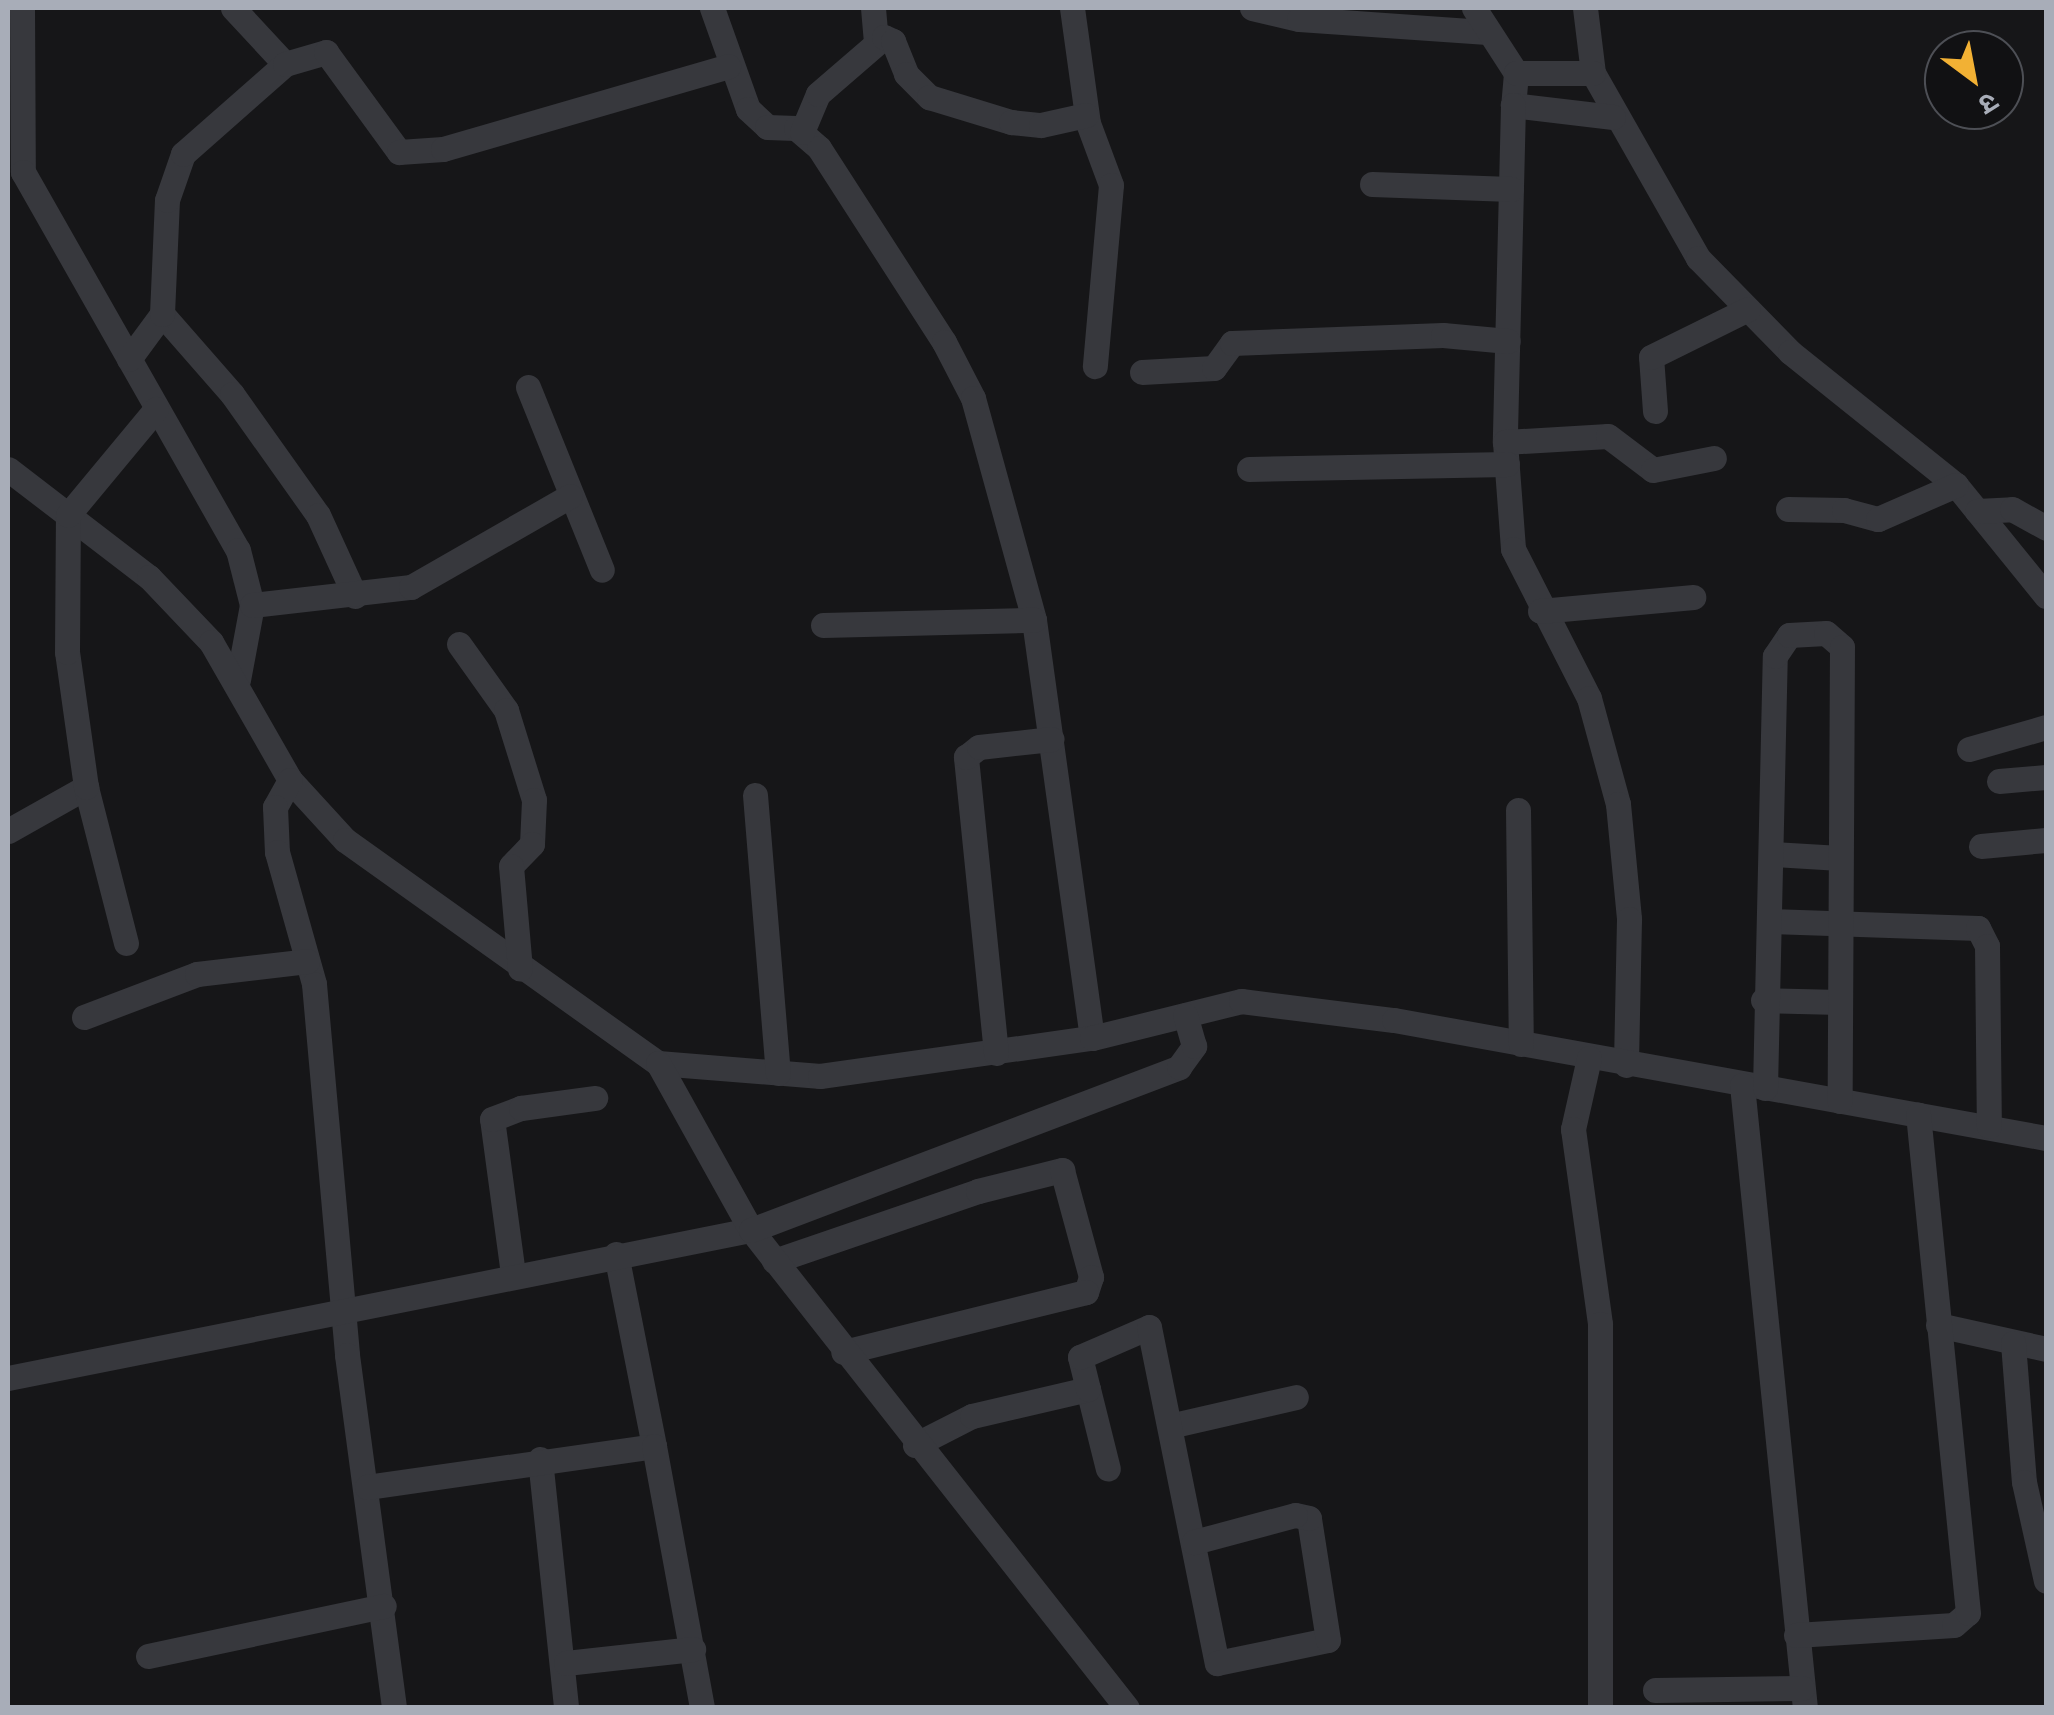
<!DOCTYPE html>
<html>
<head>
<meta charset="utf-8">
<style>
	body { margin:0 }
	#map { position:relative; width:2054px; height:1715px; overflow:hidden; background:#161618; font-family:Quicksand,"Noto Sans Devanagari",sans-serif }
	div>[style] { position:absolute }
	.minor>* { height:25px; margin:-12.5px; padding:0 12.5px; transform-origin:12.5px; border-radius:12.5px; background:#37383d }
	span { translate:-50% -50%; white-space:nowrap; text-align:center; line-height:1.15; -webkit-text-stroke:10px #111113; paint-order:stroke }
	.frame { position:absolute; inset:0; border:10px solid #a8adb8; pointer-events:none }
	.north { position:absolute; left:1924px; top:30px; width:100px; height:100px; box-sizing:border-box; background:#111113; border:2px solid #4d4f55; border-radius:50%; rotate:148deg; font-size:28px; font-weight:700; line-height:40px; text-align:center; color:#a8adb8 }
	.north::after { content:''; display:block; margin:auto; width:35px; height:45px; background:#f2b134; clip-path:polygon(50% 0,100% 100%,50% 72%,0 100%) }
</style>
</head>
<body>
<div id="map">
	<div class="minor">
		<i style="left:22px;top:8px;width:164px;rotate:89.7deg"></i>
		<i style="left:23px;top:172px;width:435px;rotate:60.4deg"></i>
		<i style="left:238px;top:550px;width:57px;rotate:75.7deg"></i>
		<i style="left:252px;top:605px;width:76px;rotate:100.6deg"></i>
		<i style="left:233px;top:8px;width:76px;rotate:47.1deg"></i>
		<i style="left:712px;top:8px;width:107px;rotate:70.4deg"></i>
		<i style="left:748px;top:109px;width:26px;rotate:43deg"></i>
		<i style="left:767px;top:127px;width:29px;rotate:2deg"></i>
		<i style="left:796px;top:128px;width:30px;rotate:41deg"></i>
		<i style="left:819px;top:148px;width:231px;rotate:57.2deg"></i>
		<i style="left:944px;top:342px;width:63px;rotate:62.6deg"></i>
		<i style="left:973px;top:398px;width:230px;rotate:74.6deg"></i>
		<i style="left:1034px;top:620px;width:422px;rotate:82.1deg"></i>
		<i style="left:873px;top:8px;width:33px;rotate:85deg"></i>
		<i style="left:1072px;top:8px;width:116px;rotate:82.1deg"></i>
		<i style="left:1088px;top:123px;width:66px;rotate:69.6deg"></i>
		<i style="left:1111px;top:185px;width:182px;rotate:95.1deg"></i>
		<i style="left:1252px;top:8px;width:48px;rotate:13.2deg"></i>
		<i style="left:1299px;top:19px;width:185px;rotate:4deg"></i>
		<i style="left:1474px;top:8px;width:77px;rotate:57.1deg"></i>
		<i style="left:1516px;top:73px;width:32px;rotate:95deg"></i>
		<i style="left:1585px;top:8px;width:65px;rotate:83deg"></i>
		<i style="left:1593px;top:73px;width:213px;rotate:60.4deg"></i>
		<i style="left:1698px;top:258px;width:132px;rotate:45.6deg"></i>
		<i style="left:1790px;top:352px;width:213px;rotate:38.7deg"></i>
		<i style="left:1956px;top:485px;width:143px;rotate:51deg"></i>
		<i style="left:1516px;top:73px;width:77px"></i>
		<i style="left:1613px;top:117px;width:101px;rotate:-173.2deg"></i>
		<i style="left:1513px;top:105px;width:337px;rotate:91.4deg"></i>
		<i style="left:1505px;top:442px;width:107px;rotate:85.7deg"></i>
		<i style="left:1513px;top:549px;width:167px;rotate:63deg"></i>
		<i style="left:1589px;top:698px;width:110px;rotate:74.7deg"></i>
		<i style="left:1618px;top:804px;width:116px;rotate:84.5deg"></i>
		<i style="left:1629px;top:919px;width:146px;rotate:91.2deg"></i>
		<i style="left:802px;top:132px;width:41px;rotate:-67.2deg"></i>
		<i style="left:818px;top:94px;width:87px;rotate:-40.8deg"></i>
		<i style="left:884px;top:37px;width:10px;rotate:24deg"></i>
		<i style="left:893px;top:41px;width:35px;rotate:68deg"></i>
		<i style="left:906px;top:74px;width:33px;rotate:45deg"></i>
		<i style="left:929px;top:97px;width:86px;rotate:17deg"></i>
		<i style="left:1011px;top:122px;width:30px;rotate:6deg"></i>
		<i style="left:1041px;top:125px;width:46px;rotate:-12.5deg"></i>
		<i style="left:1372px;top:184px;width:139px;rotate:2.1deg"></i>
		<i style="left:162px;top:314px;width:106px;rotate:48.8deg"></i>
		<i style="left:232px;top:394px;width:148px;rotate:54.6deg"></i>
		<i style="left:318px;top:515px;width:89px;rotate:65.4deg"></i>
		<i style="left:129px;top:359px;width:56px;rotate:-53.7deg"></i>
		<i style="left:162px;top:314px;width:114px;rotate:-87.5deg"></i>
		<i style="left:167px;top:200px;width:49px;rotate:-70.8deg"></i>
		<i style="left:183px;top:154px;width:136px;rotate:-41.4deg"></i>
		<i style="left:285px;top:64px;width:43px;rotate:-16.3deg"></i>
		<i style="left:326px;top:52px;width:124px;rotate:53.9deg"></i>
		<i style="left:399px;top:152px;width:44px;rotate:-3.9deg"></i>
		<i style="left:443px;top:149px;width:297px;rotate:-16.2deg"></i>
		<i style="left:1142px;top:372px;width:72px;rotate:-3.2deg"></i>
		<i style="left:1214px;top:368px;width:31px;rotate:-54deg"></i>
		<i style="left:1232px;top:343px;width:211px;rotate:-2.2deg"></i>
		<i style="left:1443px;top:335px;width:65px;rotate:5.3deg"></i>
		<i style="left:528px;top:387px;width:197px;rotate:68deg"></i>
		<i style="left:1655px;top:411px;width:54px;rotate:-94.2deg"></i>
		<i style="left:1651px;top:357px;width:108px;rotate:-26.3deg"></i>
		<i style="left:1505px;top:442px;width:103px;rotate:-3.3deg"></i>
		<i style="left:1608px;top:436px;width:56px;rotate:37.1deg"></i>
		<i style="left:1653px;top:470px;width:62px;rotate:-11.1deg"></i>
		<i style="left:8px;top:469px;width:178px;rotate:37.5deg"></i>
		<i style="left:149px;top:577px;width:90px;rotate:46.4deg"></i>
		<i style="left:211px;top:642px;width:159px;rotate:60.2deg"></i>
		<i style="left:290px;top:780px;width:81px;rotate:47.5deg"></i>
		<i style="left:345px;top:840px;width:384px;rotate:35.5deg"></i>
		<i style="left:658px;top:1063px;width:163px;rotate:4.6deg"></i>
		<i style="left:820px;top:1076px;width:275px;rotate:-8deg"></i>
		<i style="left:1092px;top:1038px;width:154px;rotate:-13.9deg"></i>
		<i style="left:1241px;top:1001px;width:154px;rotate:7.1deg"></i>
		<i style="left:1394px;top:1020px;width:663px;rotate:10.26deg"></i>
		<i style="left:1249px;top:469px;width:258px;rotate:-1.1deg"></i>
		<i style="left:1788px;top:509px;width:56px;rotate:1deg"></i>
		<i style="left:1844px;top:510px;width:35px;rotate:15deg"></i>
		<i style="left:1878px;top:519px;width:85px;rotate:-23.6deg"></i>
		<i style="left:1977px;top:511px;width:35px;rotate:-3deg"></i>
		<i style="left:2012px;top:509px;width:39px;rotate:29deg"></i>
		<i style="left:252px;top:605px;width:160px;rotate:-6.5deg"></i>
		<i style="left:411px;top:587px;width:183px;rotate:-29.8deg"></i>
		<i style="left:1540px;top:611px;width:154px;rotate:-5.2deg"></i>
		<i style="left:823px;top:625px;width:211px;rotate:-1.4deg"></i>
		<i style="left:459px;top:644px;width:81px;rotate:54.5deg"></i>
		<i style="left:506px;top:710px;width:94px;rotate:72.7deg"></i>
		<i style="left:534px;top:800px;width:44px;rotate:92.6deg"></i>
		<i style="left:532px;top:844px;width:30px;rotate:134deg"></i>
		<i style="left:511px;top:866px;width:103px;rotate:85deg"></i>
		<i style="left:1969px;top:749px;width:80px;rotate:-15.9deg"></i>
		<i style="left:290px;top:780px;width:31px;rotate:119deg"></i>
		<i style="left:275px;top:807px;width:45px;rotate:87.5deg"></i>
		<i style="left:277px;top:852px;width:137px;rotate:74.3deg"></i>
		<i style="left:314px;top:984px;width:372px;rotate:84.9deg"></i>
		<i style="left:347px;top:1355px;width:356px;rotate:82.4deg"></i>
		<i style="left:1999px;top:781px;width:47px;rotate:-4.9deg"></i>
		<i style="left:755px;top:795px;width:279px;rotate:85.3deg"></i>
		<i style="left:1518px;top:810px;width:234px;rotate:89.3deg"></i>
		<i style="left:8px;top:831px;width:90px;rotate:-29.4deg"></i>
		<i style="left:1981px;top:846px;width:65px;rotate:-5.3deg"></i>
		<i style="left:1774px;top:854px;width:66px;rotate:3.5deg"></i>
		<i style="left:1770px;top:921px;width:208px;rotate:1.9deg"></i>
		<i style="left:1978px;top:928px;width:20px;rotate:63deg"></i>
		<i style="left:1987px;top:946px;width:180px;rotate:89.4deg"></i>
		<i style="left:126px;top:943px;width:161px;rotate:-104.4deg"></i>
		<i style="left:86px;top:787px;width:136px;rotate:-98deg"></i>
		<i style="left:67px;top:652px;width:137px;rotate:-89.6deg"></i>
		<i style="left:68px;top:515px;width:138px;rotate:-50.3deg"></i>
		<i style="left:1763px;top:1000px;width:77px;rotate:1.5deg"></i>
		<i style="left:84px;top:1017px;width:121px;rotate:-20.8deg"></i>
		<i style="left:197px;top:974px;width:111px;rotate:-6.7deg"></i>
		<i style="left:996px;top:1053px;width:298px;rotate:-95.8deg"></i>
		<i style="left:966px;top:757px;width:16px;rotate:-38deg"></i>
		<i style="left:979px;top:747px;width:73px;rotate:-6.3deg"></i>
		<i style="left:1589px;top:1058px;width:73px;rotate:102.7deg"></i>
		<i style="left:1573px;top:1129px;width:197px;rotate:82.1deg"></i>
		<i style="left:1600px;top:1324px;width:384px;rotate:90deg"></i>
		<i style="left:1742px;top:1085px;width:626px;rotate:84.23deg"></i>
		<i style="left:1765px;top:1088px;width:432px;rotate:-88.7deg"></i>
		<i style="left:1775px;top:656px;width:25px;rotate:-56deg"></i>
		<i style="left:1789px;top:635px;width:37px;rotate:-3deg"></i>
		<i style="left:1826px;top:633px;width:21px;rotate:41deg"></i>
		<i style="left:1842px;top:647px;width:454px;rotate:90.3deg"></i>
		<i style="left:616px;top:1254px;width:196px;rotate:78.8deg"></i>
		<i style="left:774px;top:1261px;width:216px;rotate:-18.9deg"></i>
		<i style="left:978px;top:1191px;width:87px;rotate:-14deg"></i>
		<i style="left:1062px;top:1170px;width:111px;rotate:74.8deg"></i>
		<i style="left:1091px;top:1277px;width:16px;rotate:108deg"></i>
		<i style="left:1086px;top:1292px;width:250px;rotate:166.1deg"></i>
		<i style="left:513px;top:1274px;width:156px;rotate:-97.7deg"></i>
		<i style="left:492px;top:1119px;width:31px;rotate:-21deg"></i>
		<i style="left:521px;top:1108px;width:75px;rotate:-7.7deg"></i>
		<i style="left:1938px;top:1325px;width:111px;rotate:12.5deg"></i>
		<i style="left:2013px;top:1343px;width:139px;rotate:85.5deg"></i>
		<i style="left:2024px;top:1482px;width:101px;rotate:77.5deg"></i>
		<i style="left:8px;top:1378px;width:758px;rotate:-11.27deg"></i>
		<i style="left:751px;top:1230px;width:191px;rotate:-119.1deg"></i>
		<i style="left:1088px;top:1389px;width:82px;rotate:76deg"></i>
		<i style="left:1174px;top:1425px;width:125px;rotate:-12.9deg"></i>
		<i style="left:915px;top:1445px;width:64px;rotate:-27deg"></i>
		<i style="left:972px;top:1416px;width:119px;rotate:-13.1deg"></i>
		<i style="left:1088px;top:1389px;width:33px;rotate:-104deg"></i>
		<i style="left:1080px;top:1357px;width:75px;rotate:-23.5deg"></i>
		<i style="left:1149px;top:1327px;width:343px;rotate:78.6deg"></i>
		<i style="left:1217px;top:1663px;width:113px;rotate:-11.7deg"></i>
		<i style="left:1328px;top:1640px;width:123px;rotate:-98.9deg"></i>
		<i style="left:1309px;top:1518px;width:14px;rotate:-168deg"></i>
		<i style="left:1295px;top:1515px;width:105px;rotate:165deg"></i>
		<i style="left:540px;top:1459px;width:250px;rotate:84deg"></i>
		<i style="left:367px;top:1487px;width:290px;rotate:-8.1deg"></i>
		<i style="left:654px;top:1446px;width:266px;rotate:79.6deg"></i>
		<i style="left:1796px;top:1635px;width:158px;rotate:-3.6deg"></i>
		<i style="left:1954px;top:1625px;width:18px;rotate:-41deg"></i>
		<i style="left:1968px;top:1613px;width:501px;rotate:-95.72deg"></i>
		<i style="left:148px;top:1656px;width:241px;rotate:-12deg"></i>
		<i style="left:566px;top:1663px;width:128px;rotate:-6.3deg"></i>
		<i style="left:1655px;top:1690px;width:147px;rotate:-0.8deg"></i>
		<i style="left:1127px;top:1708px;width:608px;rotate:-128.19deg"></i>
		<i style="left:751px;top:1230px;width:458px;rotate:-20.8deg"></i>
		<i style="left:1179px;top:1067px;width:26px;rotate:-54deg"></i>
		<i style="left:1194px;top:1046px;width:32px;rotate:-106deg"></i>
	</div>
	<div class="frame"></div>
	<div class="north">उ</div>
</div>
</body>
</html>
